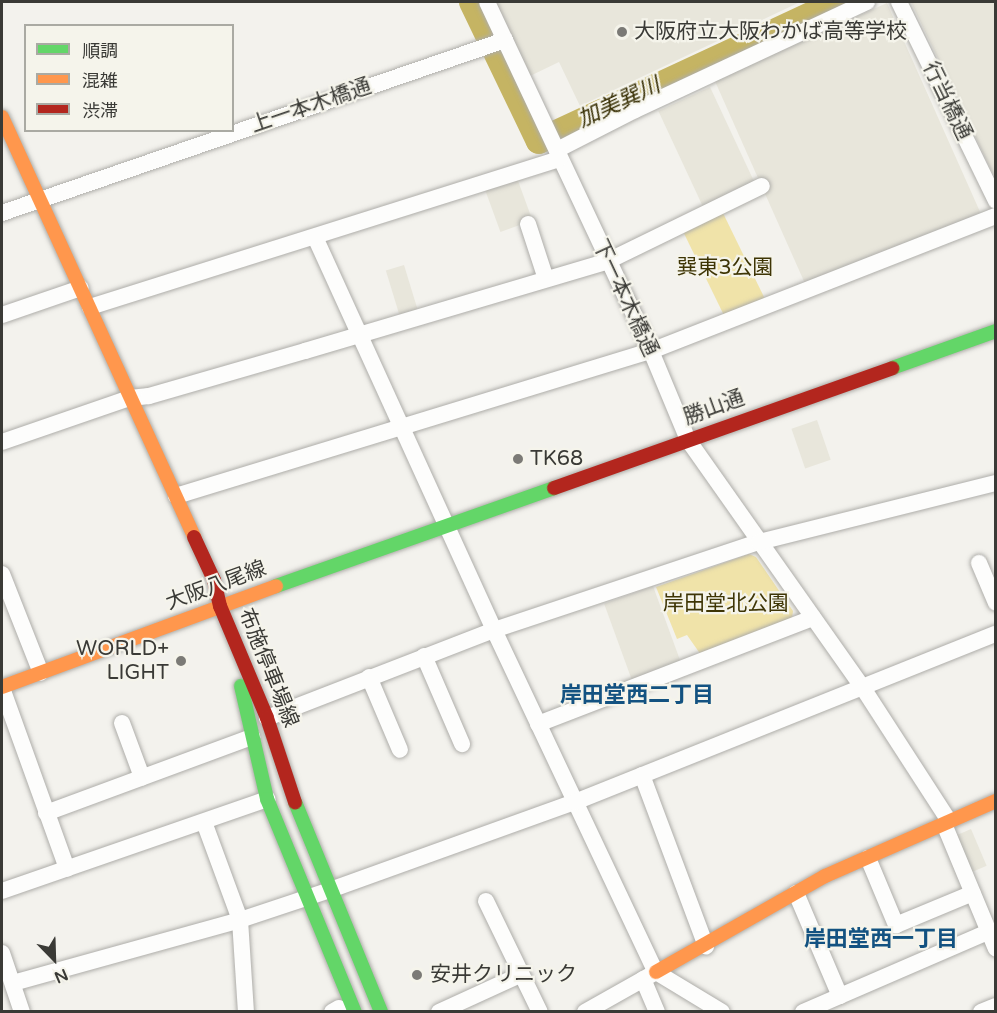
<!DOCTYPE html>
<html>
<head>
<meta charset="utf-8">
<style>
	body { margin:0 }
	#map { position:relative; width:997px; height:1013px; overflow:hidden; background:#f3f2ed; font-family:"Varela Round","Noto Sans JP",sans-serif }
	div>[style] { position:absolute }
	.built>* { inset:0; background:#e8e6db; transform-origin:0 0 }
	.green>* { inset:0; background:#f0e3a9; transform-origin:0 0 }
	.river>* { height:26px; margin:-13px; padding:0 13px; transform-origin:13px; border-radius:13px; background:#c5b463 }
	.roads { filter:drop-shadow(0 0 2px #aeada9) drop-shadow(0 0 2px #aeada9) }
	.street>* { height:16px; margin:-8px; padding:0 8px; transform-origin:8px; border-radius:8px; background:#fdfdfc }
	.fast>* { height:14px; margin:-7px; padding:0 7px; transform-origin:7px; border-radius:7px; background:#63d668 }
	.slow>* { height:14px; margin:-7px; padding:0 7px; transform-origin:7px; border-radius:7px; background:#ff974d }
	.jam>* { height:14px; margin:-7px; padding:0 7px; transform-origin:7px; border-radius:7px; background:#b3261e }
	.dots>* { width:16px; height:16px; translate:-50% -50%; box-sizing:border-box; border:3px solid #f5f4eb; border-radius:50% }
	span { translate:-50% -50%; white-space:nowrap; text-align:center; line-height:1.15; -webkit-text-stroke:4.5px #f5f4eb; paint-order:stroke }
	.poi-label { font-size:21px; color:#3a3a36 }
	.left { translate:0 -50%; text-align:left }
	.right { translate:-100% -50%; text-align:right }
	.street-label { font-size:21px; color:#3a3a36 }
	.park-label { font-size:21px; color:#3e3505 }
	.water-label { font-size:22px; color:#352c00; font-style:italic }
	.neighbourhood-label { font-size:22px; color:#135281; font-weight:700 }
	.frame { position:absolute; inset:0; border:3px solid #3a3a36; pointer-events:none }
	.legend { position:absolute; left:24px; top:24px; width:210px; height:108px; box-sizing:border-box; background:#f5f4eb; border:2px solid #aaaaa3; margin:0; padding:8px 10px; list-style:none; font-size:18px; color:#3a3a36 }
	.legend li { display:flex; align-items:center; gap:12px; height:30px }
	.legend b { width:30px; border:2px solid #aaaaa3 }
	.north { position:absolute; left:24px; top:929px; width:60px; height:60px; -webkit-text-stroke:4px #f5f4eb; paint-order:stroke; rotate:157deg; font-size:16px; font-weight:700; line-height:24px; text-align:center; color:#3a3a36 }
	.north::after { content:''; display:block; margin:auto; width:21px; height:27px; background:#3a3a36; clip-path:polygon(50% 0,100% 100%,50% 72%,0 100%) }
</style>
</head>
<body>
<div id="map">
	<div class="built">
		<i style="clip-path:polygon(494px 2px,800px 2px,580px 106px,559px 62px,530px 76px)"></i>
		<i style="clip-path:polygon(911px 2px,995px 2px,995px 178px)"></i>
		<i style="left:887px;top:3px;width:230px;height:189px;rotate:66deg"></i>
		<i style="left:710px;top:87px;width:107px;height:57px;rotate:65deg"></i>
		<i style="left:517px;top:178px;width:45px;height:34px;rotate:70deg"></i>
		<i style="left:404px;top:265px;width:47px;height:19px;rotate:73deg"></i>
		<i style="left:817px;top:420px;width:42px;height:27px;rotate:71deg"></i>
		<i style="left:653px;top:586px;width:81px;height:52px;rotate:70deg"></i>
		<i style="left:971px;top:829px;width:40px;height:17px;rotate:67deg"></i>
	</div>
	<div class="green">
		<i style="left:722px;top:211px;width:98px;height:44px;rotate:64deg"></i>
		<i style="clip-path:polygon(749px 554px,756px 557px,793px 611px,792px 618px,701px 655px,687px 635px,677px 639px,656px 587px)"></i>
	</div>
	<div class="river">
		<i style="left:472px;top:2px;width:154px;rotate:64.3deg"></i>
		<i style="left:539px;top:141px;width:331px;rotate:-24.9deg"></i>
	</div>
	<div class="roads">
		<div class="street">
			<i style="left:487px;top:2px;width:386px;rotate:64.8deg"></i>
			<i style="left:651px;top:351px;width:96px;rotate:67.4deg"></i>
			<i style="left:688px;top:440px;width:304px;rotate:54.8deg"></i>
			<i style="left:863px;top:688px;width:158px;rotate:57.1deg"></i>
			<i style="left:899px;top:2px;width:221px;rotate:64deg"></i>
			<i style="left:557px;top:150px;width:88px;rotate:-27.1deg"></i>
			<i style="left:635px;top:110px;width:256px;rotate:-25deg"></i>
			<i style="left:2px;top:213px;width:532px;rotate:-18.98deg"></i>
			<i style="left:528px;top:224px;width:58px;rotate:71.9deg"></i>
			<i style="left:315px;top:237px;width:432px;rotate:65.5deg"></i>
			<i style="left:494px;top:630px;width:378px;rotate:64.7deg"></i>
			<i style="left:656px;top:972px;width:77px;rotate:31.2deg"></i>
			<i style="left:90px;top:307px;width:492px;rotate:-17.5deg"></i>
			<i style="left:2px;top:315px;width:83px;rotate:-18.9deg"></i>
			<i style="left:2px;top:442px;width:135px;rotate:-19deg"></i>
			<i style="left:130px;top:398px;width:19px;rotate:-6deg"></i>
			<i style="left:149px;top:396px;width:162px;rotate:-16.1deg"></i>
			<i style="left:305px;top:351px;width:316px;rotate:-16.5deg"></i>
			<i style="left:608px;top:261px;width:171px;rotate:-26deg"></i>
			<i style="left:176px;top:496px;width:497px;rotate:-17deg"></i>
			<i style="left:651px;top:351px;width:370px;rotate:-21.4deg"></i>
			<i style="left:979px;top:563px;width:43px;rotate:67deg"></i>
			<i style="left:2px;top:574px;width:106px;rotate:68.5deg"></i>
			<i style="left:424px;top:656px;width:96px;rotate:66.6deg"></i>
			<i style="left:369px;top:677px;width:79px;rotate:67deg"></i>
			<i style="left:2px;top:688px;width:192px;rotate:70.2deg"></i>
			<i style="left:267px;top:718px;width:243px;rotate:-21.2deg"></i>
			<i style="left:494px;top:630px;width:279px;rotate:-18.4deg"></i>
			<i style="left:759px;top:542px;width:244px;rotate:-14deg"></i>
			<i style="left:122px;top:723px;width:58px;rotate:69.7deg"></i>
			<i style="left:538px;top:724px;width:295px;rotate:-21.1deg"></i>
			<i style="left:642px;top:775px;width:183px;rotate:69.5deg"></i>
			<i style="left:46px;top:813px;width:220px;rotate:-20.3deg"></i>
			<i style="left:204px;top:822px;width:104px;rotate:69.8deg"></i>
			<i style="left:240px;top:920px;width:92px;rotate:86.3deg"></i>
			<i style="left:944px;top:824px;width:135px;rotate:67.4deg"></i>
			<i style="left:868px;top:858px;width:73px;rotate:67.3deg"></i>
			<i style="left:896px;top:925px;width:83px;rotate:-22.6deg"></i>
			<i style="left:2px;top:891px;width:281px;rotate:-19.1deg"></i>
			<i style="left:796px;top:893px;width:112px;rotate:66.9deg"></i>
			<i style="left:486px;top:901px;width:123px;rotate:64.1deg"></i>
			<i style="left:2px;top:953px;width:62px;rotate:71.3deg"></i>
			<i style="left:643px;top:979px;width:36px;rotate:67deg"></i>
			<i style="left:13px;top:983px;width:236px;rotate:-15.5deg"></i>
			<i style="left:240px;top:920px;width:95px;rotate:-18.4deg"></i>
			<i style="left:330px;top:890px;width:260px;rotate:-19.8deg"></i>
			<i style="left:575px;top:802px;width:453px;rotate:-21.8deg"></i>
			<i style="left:332px;top:1012px;width:8px;rotate:-30deg"></i>
			<i style="left:439px;top:1012px;width:89px;rotate:-24.6deg"></i>
			<i style="left:585px;top:1012px;width:81px;rotate:-29.4deg"></i>
			<i style="left:803px;top:1012px;width:202px;rotate:-23.4deg"></i>
			<i style="left:981px;top:1012px;width:16px;rotate:-22deg"></i>
		</div>
		<div class="fast">
			<i style="left:892px;top:368px;width:110px;rotate:-19.6deg"></i>
			<i style="left:276px;top:586px;width:295px;rotate:-19.4deg"></i>
			<i style="left:241px;top:686px;width:116px;rotate:77deg"></i>
			<i style="left:267px;top:799px;width:230px;rotate:67.6deg"></i>
			<i style="left:295px;top:802px;width:227px;rotate:67.7deg"></i>
		</div>
		<div class="slow">
			<i style="left:2px;top:117px;width:462px;rotate:65.4deg"></i>
			<i style="left:2px;top:687px;width:292px;rotate:-20.2deg"></i>
			<i style="left:656px;top:972px;width:194px;rotate:-29.6deg"></i>
			<i style="left:825px;top:876px;width:187px;rotate:-23.7deg"></i>
		</div>
		<div class="jam">
			<i style="left:554px;top:488px;width:359px;rotate:-19.5deg"></i>
			<i style="left:194px;top:537px;width:47px;rotate:65.1deg"></i>
			<i style="left:214px;top:580px;width:27px;rotate:77deg"></i>
			<i style="left:220px;top:606px;width:121px;rotate:67.2deg"></i>
			<i style="left:267px;top:718px;width:89px;rotate:71.6deg"></i>
		</div>
	</div>
	<div class="dots">
		<i style="left:622px;top:32px;background:#7b7a76"></i>
		<i style="left:518px;top:459px;background:#7b7a76"></i>
		<i style="left:181px;top:661px;background:#7b7a76"></i>
		<i style="left:417px;top:975px;background:#7b7a76"></i>
	</div>
	<div class="poi-label">
		<span class="left" style="left:634px;top:32px">大阪府立大阪わかば高等学校</span>
		<span class="left" style="left:530px;top:459px">TK68</span>
		<span class="right" style="left:169px;top:661px">WORLD+<br>LIGHT</span>
		<span class="left" style="left:430px;top:975px">安井クリニック</span>
	</div>
	<div class="street-label">
		<span style="left:947px;top:101px;rotate:64deg">行当橋通</span>
		<span style="left:311px;top:106px;rotate:-19deg">上一本木橋通</span>
		<span style="left:625px;top:298px;rotate:65deg">下一本木橋通</span>
		<span style="left:714px;top:408px;rotate:-20deg">勝山通</span>
		<span style="left:216px;top:586px;rotate:-20deg">大阪八尾線</span>
		<span style="left:268px;top:668px;rotate:68deg">布施停車場線</span>
	</div>
	<div class="park-label">
		<span style="left:725px;top:268px">巽東3公園</span>
		<span style="left:726px;top:604px">岸田堂北公園</span>
	</div>
	<div class="water-label">
		<span style="left:619px;top:103px;rotate:-25deg">加美巽川</span>
	</div>
	<div class="neighbourhood-label">
		<span style="left:637px;top:696px">岸田堂西二丁目</span>
		<span style="left:881px;top:940px">岸田堂西一丁目</span>
	</div>
	<div class="frame"></div>
	<ul class="legend">
	<li><b style="height:8px;background:#63d668"></b>順調</li>
	<li><b style="height:8px;background:#ff974d"></b>混雑</li>
	<li><b style="height:8px;background:#b3261e"></b>渋滞</li>
	</ul>
	<div class="north">N</div>
</div>
</body>
</html>
